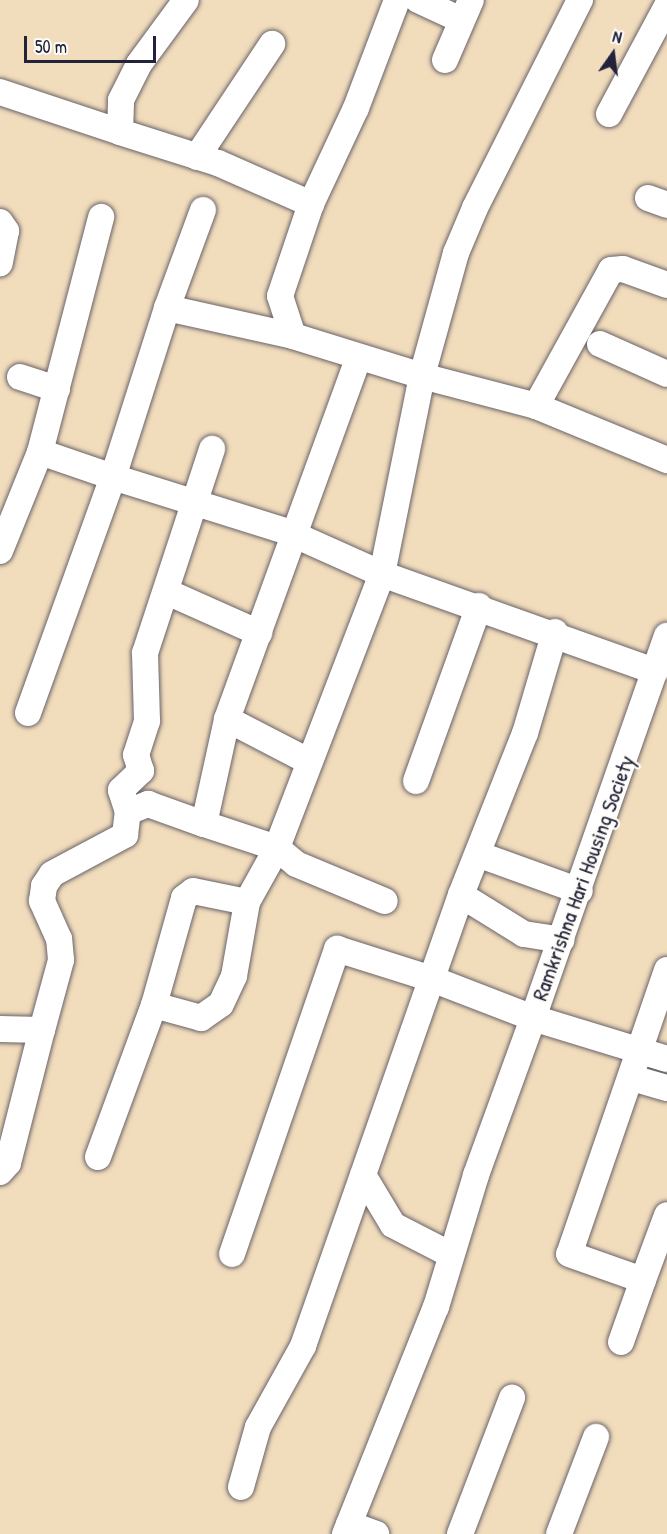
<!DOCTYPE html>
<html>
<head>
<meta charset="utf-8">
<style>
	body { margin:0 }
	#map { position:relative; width:667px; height:1534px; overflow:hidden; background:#f1dcbc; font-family:"Patrick Hand",sans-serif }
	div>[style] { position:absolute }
	.roads { filter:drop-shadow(0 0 2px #6a6368) drop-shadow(0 0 2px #6a6368) }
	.minor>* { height:26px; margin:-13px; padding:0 13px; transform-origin:13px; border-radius:13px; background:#fff }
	span { translate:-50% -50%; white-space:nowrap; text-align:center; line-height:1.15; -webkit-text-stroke:4.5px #fdfcf7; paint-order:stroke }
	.street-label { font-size:22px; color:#22223b }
	.north { position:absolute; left:583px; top:24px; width:60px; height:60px; -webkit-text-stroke:4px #fdfcf7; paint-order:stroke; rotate:14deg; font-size:16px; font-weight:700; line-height:24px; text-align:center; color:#22223b }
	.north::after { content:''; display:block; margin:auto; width:21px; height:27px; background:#22223b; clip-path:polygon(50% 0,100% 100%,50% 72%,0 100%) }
	.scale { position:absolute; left:24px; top:36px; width:132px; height:27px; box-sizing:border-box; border:3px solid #22223b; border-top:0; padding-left:8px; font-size:18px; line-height:21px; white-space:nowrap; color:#22223b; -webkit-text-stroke:4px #fdfcf7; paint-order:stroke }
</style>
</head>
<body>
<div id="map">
	<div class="roads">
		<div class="minor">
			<i style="left:418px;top:0;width:47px;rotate:24.9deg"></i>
			<i style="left:580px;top:0;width:233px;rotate:116.8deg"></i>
			<i style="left:475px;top:208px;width:49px;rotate:112.9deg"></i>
			<i style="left:456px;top:253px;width:128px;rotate:105.5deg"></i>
			<i style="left:422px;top:376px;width:118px;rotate:14.7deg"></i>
			<i style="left:536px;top:406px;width:142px;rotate:22.4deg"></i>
			<i style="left:445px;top:60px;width:65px;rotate:-66.6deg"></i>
			<i style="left:0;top:92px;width:126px;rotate:18.4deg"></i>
			<i style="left:120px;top:132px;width:32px;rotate:-88deg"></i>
			<i style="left:121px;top:100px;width:40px;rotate:-63.4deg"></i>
			<i style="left:139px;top:64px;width:79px;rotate:-53.7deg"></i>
			<i style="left:609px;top:114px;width:123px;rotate:-61.8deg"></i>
			<i style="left:120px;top:132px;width:103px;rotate:17.6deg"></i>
			<i style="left:218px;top:163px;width:102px;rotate:23.8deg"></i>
			<i style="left:197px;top:157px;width:136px;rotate:-56.4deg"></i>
			<i style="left:648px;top:198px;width:20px;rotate:20deg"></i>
			<i style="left:203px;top:210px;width:104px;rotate:110.2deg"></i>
			<i style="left:167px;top:308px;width:177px;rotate:107.7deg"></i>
			<i style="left:113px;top:477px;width:183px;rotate:17.4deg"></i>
			<i style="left:288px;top:532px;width:103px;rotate:24.1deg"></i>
			<i style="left:382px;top:574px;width:290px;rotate:19.6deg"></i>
			<i style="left:0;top:222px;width:11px;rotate:56deg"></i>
			<i style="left:6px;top:231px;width:33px;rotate:101deg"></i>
			<i style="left:167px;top:308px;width:129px;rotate:12.5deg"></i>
			<i style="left:293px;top:336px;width:135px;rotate:17.2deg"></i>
			<i style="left:422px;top:376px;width:202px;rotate:101.4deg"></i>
			<i style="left:382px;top:574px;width:293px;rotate:111deg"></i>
			<i style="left:277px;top:848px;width:25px;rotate:40deg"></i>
			<i style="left:296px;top:864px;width:96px;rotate:22.6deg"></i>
			<i style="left:293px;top:336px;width:42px;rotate:-108deg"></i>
			<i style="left:280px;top:296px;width:97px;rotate:-71.4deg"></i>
			<i style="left:311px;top:204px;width:106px;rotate:-64.9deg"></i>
			<i style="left:356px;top:108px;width:116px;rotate:-69.2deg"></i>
			<i style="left:600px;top:344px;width:73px;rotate:24.1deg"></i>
			<i style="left:20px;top:377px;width:39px;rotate:18deg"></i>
			<i style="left:536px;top:406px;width:155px;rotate:-61.1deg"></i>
			<i style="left:611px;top:270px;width:12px;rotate:-5deg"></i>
			<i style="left:623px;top:269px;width:47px;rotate:20deg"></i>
			<i style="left:0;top:551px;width:107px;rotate:-68deg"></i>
			<i style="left:167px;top:592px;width:101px;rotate:24deg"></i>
			<i style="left:555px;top:632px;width:105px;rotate:106.5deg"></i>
			<i style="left:525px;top:733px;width:174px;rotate:111.6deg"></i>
			<i style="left:461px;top:895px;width:74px;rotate:31.8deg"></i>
			<i style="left:524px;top:934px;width:38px;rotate:9deg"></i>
			<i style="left:28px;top:713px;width:251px;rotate:-70.2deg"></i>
			<i style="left:113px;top:477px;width:77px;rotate:-161.1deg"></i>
			<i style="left:40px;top:452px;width:243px;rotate:-75.4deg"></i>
			<i style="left:227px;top:719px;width:91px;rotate:27.4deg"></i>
			<i style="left:416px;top:781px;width:186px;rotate:-70.2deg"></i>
			<i style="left:128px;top:812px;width:23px;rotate:-108deg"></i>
			<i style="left:121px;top:790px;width:28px;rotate:-44deg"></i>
			<i style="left:141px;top:771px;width:17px;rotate:-107deg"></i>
			<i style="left:136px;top:755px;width:36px;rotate:-72deg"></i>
			<i style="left:147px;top:721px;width:68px;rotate:-91.7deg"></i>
			<i style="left:145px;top:653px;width:215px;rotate:-71.8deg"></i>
			<i style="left:480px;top:855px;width:106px;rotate:19.8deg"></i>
			<i style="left:667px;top:970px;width:300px;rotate:109deg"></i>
			<i style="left:569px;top:1254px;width:78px;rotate:19.4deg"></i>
			<i style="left:643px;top:1280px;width:69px;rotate:-69.7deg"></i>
			<i style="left:154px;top:1005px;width:49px;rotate:15.5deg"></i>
			<i style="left:201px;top:1018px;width:24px;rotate:-35deg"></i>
			<i style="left:221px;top:1004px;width:31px;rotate:-65deg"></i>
			<i style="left:234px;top:976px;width:75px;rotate:-80deg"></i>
			<i style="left:0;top:1029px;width:42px;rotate:1.4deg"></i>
			<i style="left:42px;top:1030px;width:73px;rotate:-74.8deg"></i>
			<i style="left:61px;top:960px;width:21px;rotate:-95deg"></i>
			<i style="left:59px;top:939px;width:42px;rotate:-114.1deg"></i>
			<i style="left:42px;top:901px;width:15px;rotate:-82deg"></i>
			<i style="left:44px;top:886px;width:14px;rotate:-56deg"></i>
			<i style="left:52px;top:874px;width:83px;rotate:-28.1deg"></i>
			<i style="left:125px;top:835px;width:23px;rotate:-83deg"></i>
			<i style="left:128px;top:812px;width:22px;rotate:-22deg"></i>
			<i style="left:148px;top:804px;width:59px;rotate:19.7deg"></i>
			<i style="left:632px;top:1078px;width:36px;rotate:16deg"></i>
			<i style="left:98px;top:1157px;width:162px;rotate:-69.8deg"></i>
			<i style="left:154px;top:1005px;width:111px;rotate:-74.3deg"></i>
			<i style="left:184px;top:898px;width:11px;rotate:-38deg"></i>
			<i style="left:193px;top:891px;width:55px;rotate:11.5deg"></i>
			<i style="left:247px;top:902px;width:62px;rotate:-60.9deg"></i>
			<i style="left:277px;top:848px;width:77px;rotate:-161.8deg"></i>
			<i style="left:204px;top:824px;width:107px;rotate:-77.6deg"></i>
			<i style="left:227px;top:719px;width:383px;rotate:-70deg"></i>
			<i style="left:0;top:1172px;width:12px;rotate:-48deg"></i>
			<i style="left:8px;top:1163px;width:137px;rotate:-75.7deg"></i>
			<i style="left:363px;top:1175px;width:58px;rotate:59deg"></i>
			<i style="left:393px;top:1225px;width:65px;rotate:27.3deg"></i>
			<i style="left:232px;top:1254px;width:323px;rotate:-71deg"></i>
			<i style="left:337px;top:949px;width:100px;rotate:17.5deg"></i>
			<i style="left:432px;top:979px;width:108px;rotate:21.1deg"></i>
			<i style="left:533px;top:1018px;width:405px;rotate:-70.7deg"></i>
			<i style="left:621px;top:1342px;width:66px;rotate:-70.5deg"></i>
			<i style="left:241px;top:1487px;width:62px;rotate:-74.2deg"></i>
			<i style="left:258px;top:1427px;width:93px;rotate:-60.9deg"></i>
			<i style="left:303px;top:1346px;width:478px;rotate:-70.7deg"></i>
			<i style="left:349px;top:1524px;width:29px;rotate:20deg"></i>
			<i style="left:345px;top:1534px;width:245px;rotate:-68.2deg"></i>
			<i style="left:436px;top:1307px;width:138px;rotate:-73.1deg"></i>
			<i style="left:476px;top:1175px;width:167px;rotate:-70deg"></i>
			<i style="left:533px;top:1018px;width:140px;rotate:17deg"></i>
			<i style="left:460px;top:1534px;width:146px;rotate:-69.1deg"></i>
			<i style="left:559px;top:1534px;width:104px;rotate:-69.1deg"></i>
		</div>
	</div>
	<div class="street-label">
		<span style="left:583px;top:878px;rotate:-70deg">Ramkrishna Hari Housing Society</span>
	</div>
	<div class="north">N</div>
	<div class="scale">50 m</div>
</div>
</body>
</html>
